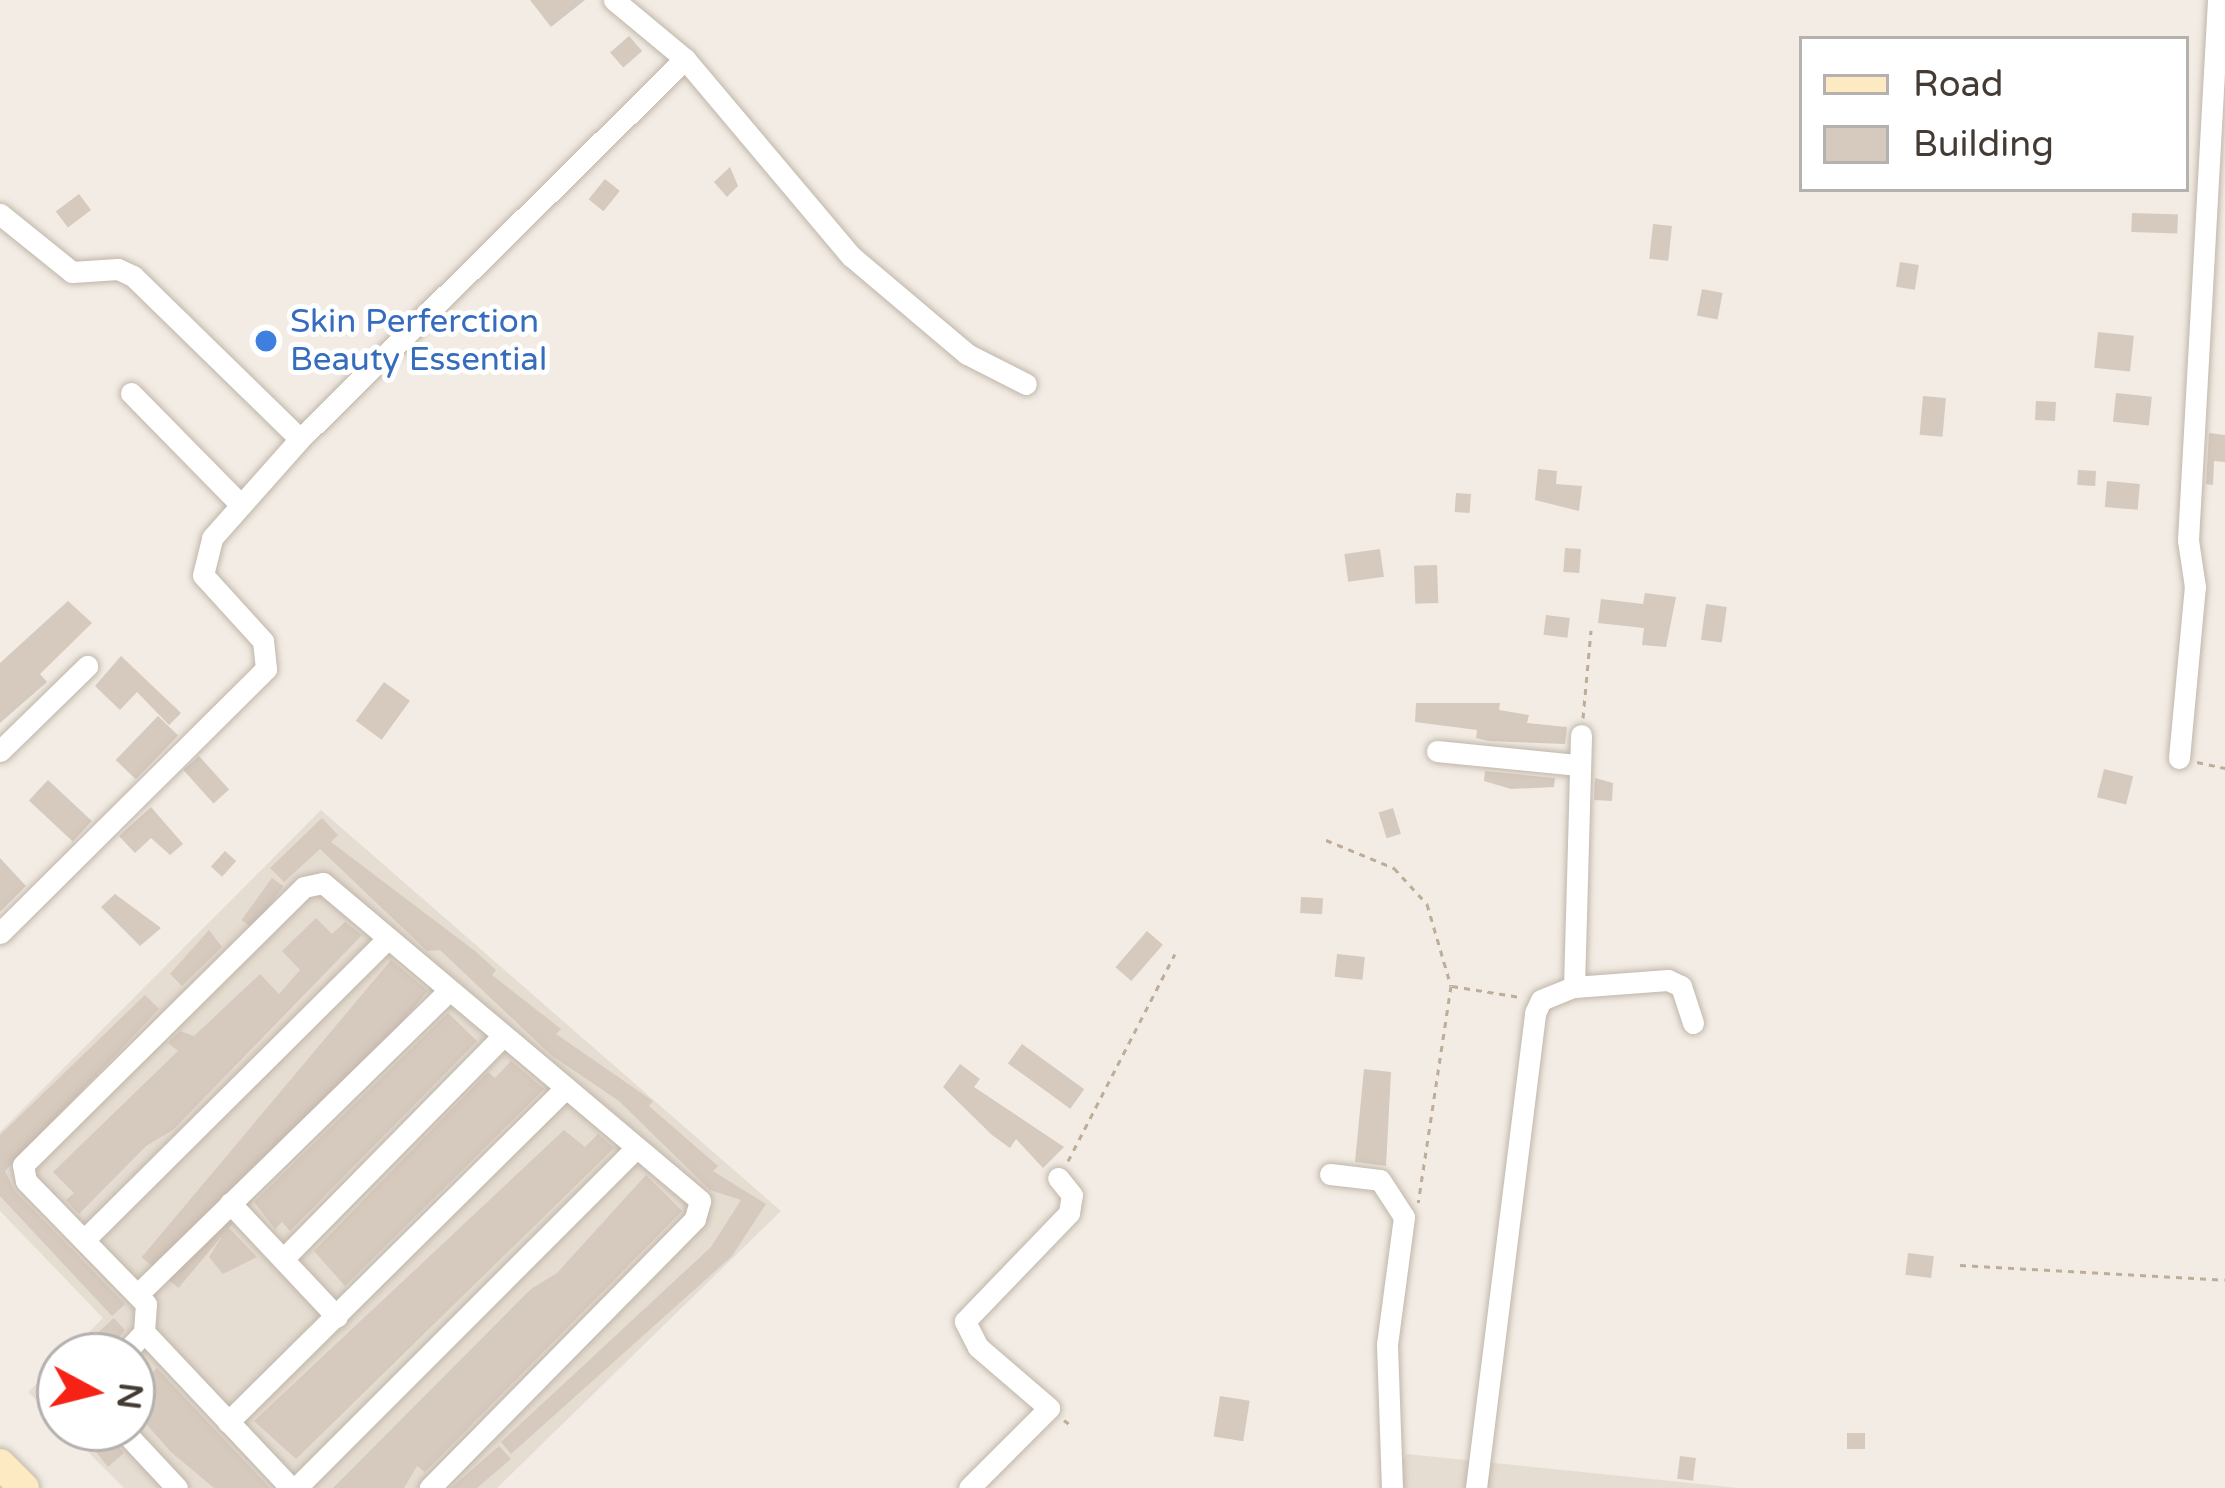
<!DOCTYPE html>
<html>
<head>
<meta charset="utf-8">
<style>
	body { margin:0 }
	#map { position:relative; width:2225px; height:1488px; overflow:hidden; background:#f2ece4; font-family:"Varela Round",sans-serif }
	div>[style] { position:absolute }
	.residential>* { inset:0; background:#e6ddd2 }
	.building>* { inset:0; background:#d6c9bd; transform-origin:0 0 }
	.path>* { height:3px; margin-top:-1.5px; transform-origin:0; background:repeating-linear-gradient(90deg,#bead98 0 6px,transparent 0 12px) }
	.roads { filter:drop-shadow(0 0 3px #c0b6aa) drop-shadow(0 0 3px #c0b6aa) }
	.street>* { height:21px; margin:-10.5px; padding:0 10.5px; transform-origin:10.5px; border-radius:10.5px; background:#fff }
	.secondary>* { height:30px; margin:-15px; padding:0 15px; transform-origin:15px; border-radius:15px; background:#fde9c2 }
	.dots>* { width:33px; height:33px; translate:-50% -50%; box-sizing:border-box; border:6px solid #fff; border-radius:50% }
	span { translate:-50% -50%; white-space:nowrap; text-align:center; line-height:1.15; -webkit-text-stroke:10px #fff; paint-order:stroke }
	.shop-label { font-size:33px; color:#366cbe }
	.left { translate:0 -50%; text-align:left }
	.legend { position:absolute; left:1799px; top:36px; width:390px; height:156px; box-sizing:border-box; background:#fff; border:3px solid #b4b1ae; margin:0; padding:15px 21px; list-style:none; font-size:36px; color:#443c34 }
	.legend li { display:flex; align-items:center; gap:24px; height:60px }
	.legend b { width:60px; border:3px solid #b4b1ae }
	.north { position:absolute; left:36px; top:1332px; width:120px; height:120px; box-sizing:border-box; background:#fff; border:3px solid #b4b1ae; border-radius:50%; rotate:97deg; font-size:33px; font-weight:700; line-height:48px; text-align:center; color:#443c34 }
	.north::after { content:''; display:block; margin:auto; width:42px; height:54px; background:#f62216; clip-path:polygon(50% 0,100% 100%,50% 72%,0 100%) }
</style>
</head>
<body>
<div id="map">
	<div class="residential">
		<i style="clip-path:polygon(321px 810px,781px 1211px,497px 1488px,124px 1488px,64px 1428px,132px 1428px,132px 1356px,65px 1356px,103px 1318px,0 1211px,0 1132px)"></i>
		<i style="clip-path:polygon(60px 1361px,60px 1424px,28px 1392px)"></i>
		<i style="clip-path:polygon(1407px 1454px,1739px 1488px,1381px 1488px)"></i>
	</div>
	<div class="building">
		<i style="clip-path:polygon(530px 0,585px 0,551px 27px)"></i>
		<i style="left:629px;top:36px;width:20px;height:25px;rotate:49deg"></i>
		<i style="clip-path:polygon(730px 167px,738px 186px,727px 197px,714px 182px)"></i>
		<i style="left:605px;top:179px;width:19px;height:26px;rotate:39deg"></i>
		<i style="left:79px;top:194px;width:20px;height:29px;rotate:53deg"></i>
		<i style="left:2132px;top:213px;width:46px;height:19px;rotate:2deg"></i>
		<i style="left:1653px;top:224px;width:19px;height:35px;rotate:6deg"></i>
		<i style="left:1900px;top:262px;width:19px;height:25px;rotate:9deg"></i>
		<i style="left:1702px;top:289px;width:21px;height:27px;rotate:11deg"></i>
		<i style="left:2098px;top:332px;width:36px;height:36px;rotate:6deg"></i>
		<i style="left:2116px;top:393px;width:36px;height:29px;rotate:6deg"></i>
		<i style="left:1923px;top:396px;width:23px;height:39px;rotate:5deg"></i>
		<i style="left:2036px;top:401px;width:20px;height:19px;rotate:3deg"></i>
		<i style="clip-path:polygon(2209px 433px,2225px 435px,2225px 462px,2214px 461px,2213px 485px,2206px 484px)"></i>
		<i style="clip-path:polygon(1538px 469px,1557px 471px,1556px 484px,1582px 486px,1579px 511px,1535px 500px)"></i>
		<i style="left:2078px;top:470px;width:18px;height:15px;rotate:3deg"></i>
		<i style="left:2107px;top:481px;width:33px;height:26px;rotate:5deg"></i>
		<i style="left:1456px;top:493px;width:15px;height:19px;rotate:4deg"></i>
		<i style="left:1565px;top:548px;width:16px;height:24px;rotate:4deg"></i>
		<i style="left:1380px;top:549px;width:28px;height:36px;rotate:82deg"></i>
		<i style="left:1437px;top:565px;width:38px;height:23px;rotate:88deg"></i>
		<i style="clip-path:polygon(1645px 593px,1676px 597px,1666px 647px,1642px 645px,1644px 628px,1598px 623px,1601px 599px,1643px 604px)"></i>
		<i style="clip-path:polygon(68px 601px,92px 623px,40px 674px,47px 682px,0 723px,0 663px)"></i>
		<i style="left:1706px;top:604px;width:21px;height:36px;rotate:8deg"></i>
		<i style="left:1546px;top:615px;width:24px;height:20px;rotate:7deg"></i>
		<i style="clip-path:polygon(121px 656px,181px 713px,169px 725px,137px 692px,120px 710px,95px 686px)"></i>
		<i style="left:384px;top:682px;width:32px;height:48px;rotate:36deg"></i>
		<i style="clip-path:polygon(1416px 703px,1500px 703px,1499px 710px,1529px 715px,1527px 723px,1567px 727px,1565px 744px,1489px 741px,1476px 738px,1477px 730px,1415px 722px)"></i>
		<i style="left:158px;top:716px;width:28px;height:61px;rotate:44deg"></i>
		<i style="left:199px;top:756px;width:45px;height:21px;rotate:48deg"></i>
		<i style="left:2104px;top:769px;width:30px;height:29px;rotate:14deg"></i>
		<i style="clip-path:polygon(1485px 771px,1555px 778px,1554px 787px,1511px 789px,1484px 781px)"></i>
		<i style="clip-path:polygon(1595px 778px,1613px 783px,1612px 801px,1594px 800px)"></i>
		<i style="left:48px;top:780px;width:60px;height:28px;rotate:43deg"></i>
		<i style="clip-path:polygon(151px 807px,183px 844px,170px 855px,151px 838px,135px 853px,119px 836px)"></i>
		<i style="left:1393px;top:808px;width:27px;height:15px;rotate:73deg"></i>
		<i style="clip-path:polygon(322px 818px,338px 835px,331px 842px,475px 951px,496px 970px,492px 975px,561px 1029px,556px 1034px,653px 1101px,649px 1106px,718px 1166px,713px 1171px,766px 1204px,732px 1256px,511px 1454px,501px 1442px,711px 1247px,741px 1200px,710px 1190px,619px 1101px,551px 1055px,440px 950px,427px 951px,320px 849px,284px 882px,270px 868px)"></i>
		<i style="left:225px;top:851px;width:15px;height:21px;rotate:42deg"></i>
		<i style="clip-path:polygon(0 858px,26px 886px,0 912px)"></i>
		<i style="left:272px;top:878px;width:14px;height:52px;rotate:36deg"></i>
		<i style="clip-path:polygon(115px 894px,161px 928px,140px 946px,101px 907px)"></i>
		<i style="left:1301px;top:897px;width:22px;height:16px;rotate:3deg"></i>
		<i style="clip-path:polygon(316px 918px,332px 934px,345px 922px,362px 935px,173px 1130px,146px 1146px,79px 1214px,66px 1200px,74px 1193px,53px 1172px,178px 1051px,168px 1043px,180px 1031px,194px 1036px,260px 974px,279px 994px,300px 970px,282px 951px)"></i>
		<i style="clip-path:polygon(209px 930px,222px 947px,182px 986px,170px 974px)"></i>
		<i style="left:1147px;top:931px;width:21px;height:48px;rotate:41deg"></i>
		<i style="left:1337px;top:954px;width:28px;height:23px;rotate:6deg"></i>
		<i style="left:391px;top:960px;width:48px;height:388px;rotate:40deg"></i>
		<i style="clip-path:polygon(145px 995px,159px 1009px,5px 1171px,15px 1191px,125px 1304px,112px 1316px,0 1196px,0 1135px)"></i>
		<i style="clip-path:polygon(448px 1013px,477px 1041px,290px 1231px,282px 1222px,275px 1229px,254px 1202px)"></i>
		<i style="left:1022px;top:1044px;width:77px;height:24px;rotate:36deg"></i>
		<i style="clip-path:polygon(511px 1061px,544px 1089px,345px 1286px,314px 1251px,488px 1072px,495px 1078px)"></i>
		<i style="clip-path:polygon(960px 1064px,980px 1079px,974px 1087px,1064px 1147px,1043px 1168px,1016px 1139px,1010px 1148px,992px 1135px,943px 1087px)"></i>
		<i style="clip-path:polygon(1364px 1069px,1391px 1072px,1386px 1166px,1355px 1162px)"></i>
		<i style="clip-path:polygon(564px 1130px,585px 1147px,598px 1134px,614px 1148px,296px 1459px,254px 1421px)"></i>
		<i style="clip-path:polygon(646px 1175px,682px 1211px,425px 1472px,417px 1466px,404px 1488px,333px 1488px,531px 1289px,557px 1273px)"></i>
		<i style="clip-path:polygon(228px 1227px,257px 1257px,223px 1274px,209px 1257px)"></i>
		<i style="left:1908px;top:1253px;width:26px;height:22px;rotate:7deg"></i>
		<i style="clip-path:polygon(114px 1318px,125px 1330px,109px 1349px,72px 1356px)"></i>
		<i style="clip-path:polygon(157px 1368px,217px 1432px,270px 1488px,214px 1488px,171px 1452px,132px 1408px,132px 1392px)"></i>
		<i style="left:1220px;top:1396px;width:30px;height:41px;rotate:9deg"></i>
		<i style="clip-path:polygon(77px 1428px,102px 1428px,124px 1453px,108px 1467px)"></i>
		<i style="left:1847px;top:1433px;width:18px;height:16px"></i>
		<i style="clip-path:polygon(499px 1446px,511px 1459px,477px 1488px,451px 1488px)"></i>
		<i style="left:1680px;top:1456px;width:16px;height:23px;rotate:7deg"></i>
	</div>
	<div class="path">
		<i style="left:1583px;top:718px;width:88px;rotate:-84.8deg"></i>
		<i style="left:2197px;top:762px;width:29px;rotate:12deg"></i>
		<i style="left:1326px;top:840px;width:74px;rotate:22.4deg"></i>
		<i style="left:1394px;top:868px;width:49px;rotate:47.5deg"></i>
		<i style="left:1427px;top:904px;width:85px;rotate:73.7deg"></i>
		<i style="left:1451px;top:986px;width:219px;rotate:98.6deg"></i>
		<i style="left:1452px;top:986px;width:69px;rotate:9.2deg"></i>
		<i style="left:1068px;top:1161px;width:233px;rotate:-62.7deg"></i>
		<i style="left:1960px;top:1265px;width:265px;rotate:3.2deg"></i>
		<i style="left:1064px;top:1420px;width:11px;rotate:38deg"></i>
	</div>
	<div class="roads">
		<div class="street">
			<i style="left:614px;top:0;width:92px;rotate:39.7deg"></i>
			<i style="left:685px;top:59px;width:258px;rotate:49.9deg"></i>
			<i style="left:851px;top:256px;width:152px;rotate:40.2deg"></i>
			<i style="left:967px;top:354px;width:66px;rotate:27deg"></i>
			<i style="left:0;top:214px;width:92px;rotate:38.9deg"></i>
			<i style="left:72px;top:272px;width:46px;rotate:-3.7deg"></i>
			<i style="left:118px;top:269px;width:17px;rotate:25deg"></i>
			<i style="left:133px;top:276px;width:233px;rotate:44.3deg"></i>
			<i style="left:131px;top:393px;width:156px;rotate:45.5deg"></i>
			<i style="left:0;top:751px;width:122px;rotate:-44.3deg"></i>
			<i style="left:1437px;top:751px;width:142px;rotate:5.7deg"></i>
			<i style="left:2179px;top:758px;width:172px;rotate:-84.7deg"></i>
			<i style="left:2195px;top:587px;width:48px;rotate:-98.5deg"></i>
			<i style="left:2188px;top:540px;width:541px;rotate:-86.82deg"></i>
			<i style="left:0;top:933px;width:375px;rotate:-44.8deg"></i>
			<i style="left:266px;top:669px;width:28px;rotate:-96deg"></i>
			<i style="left:263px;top:641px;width:89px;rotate:-132.3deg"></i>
			<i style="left:203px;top:575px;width:38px;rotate:-76deg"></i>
			<i style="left:212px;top:538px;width:132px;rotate:-48.4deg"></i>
			<i style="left:300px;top:439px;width:541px;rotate:-44.63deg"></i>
			<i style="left:1574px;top:987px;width:252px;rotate:-88.4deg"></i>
			<i style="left:1330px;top:1174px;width:50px;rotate:6.8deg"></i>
			<i style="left:1380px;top:1180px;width:44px;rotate:57deg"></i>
			<i style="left:1404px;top:1217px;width:129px;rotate:97.6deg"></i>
			<i style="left:1387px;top:1345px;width:143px;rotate:88deg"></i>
			<i style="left:230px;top:1203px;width:156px;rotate:46.8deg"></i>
			<i style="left:84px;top:1240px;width:426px;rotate:-44.8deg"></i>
			<i style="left:285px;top:1257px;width:308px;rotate:-45.4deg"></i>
			<i style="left:138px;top:1294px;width:433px;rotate:-44.3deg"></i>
			<i style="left:144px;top:1332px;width:214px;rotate:46.7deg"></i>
			<i style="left:122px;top:1356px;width:33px;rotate:-47deg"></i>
			<i style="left:144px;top:1332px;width:28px;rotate:-86deg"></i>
			<i style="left:146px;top:1304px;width:172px;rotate:-134.3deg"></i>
			<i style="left:26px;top:1181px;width:16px;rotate:-101deg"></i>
			<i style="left:23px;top:1165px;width:395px;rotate:-44.7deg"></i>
			<i style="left:304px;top:887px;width:19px;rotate:-12deg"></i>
			<i style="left:323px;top:883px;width:493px;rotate:40.1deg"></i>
			<i style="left:700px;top:1201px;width:19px;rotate:106deg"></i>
			<i style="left:695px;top:1219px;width:378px;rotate:134.6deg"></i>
			<i style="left:228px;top:1422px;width:472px;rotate:-44.7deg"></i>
			<i style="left:121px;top:1428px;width:82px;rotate:47deg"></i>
			<i style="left:296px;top:1488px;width:481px;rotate:-45deg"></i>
			<i style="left:969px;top:1488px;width:113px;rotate:-45deg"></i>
			<i style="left:1049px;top:1408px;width:94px;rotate:-139.3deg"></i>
			<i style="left:978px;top:1347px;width:29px;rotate:-117deg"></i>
			<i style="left:965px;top:1321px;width:150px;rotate:-46.1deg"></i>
			<i style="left:1069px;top:1213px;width:18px;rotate:-81deg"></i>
			<i style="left:1072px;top:1195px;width:22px;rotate:-129deg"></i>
			<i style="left:1476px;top:1488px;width:479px;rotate:-82.9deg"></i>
			<i style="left:1535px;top:1013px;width:14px;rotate:-65deg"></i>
			<i style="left:1541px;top:1000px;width:35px;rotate:-22deg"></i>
			<i style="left:1574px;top:987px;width:94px;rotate:-4.3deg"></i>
			<i style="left:1668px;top:980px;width:14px;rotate:25deg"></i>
			<i style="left:1681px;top:986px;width:39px;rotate:72deg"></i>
		</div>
		<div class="secondary">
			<i style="left:0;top:1464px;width:34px;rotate:45deg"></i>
		</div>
	</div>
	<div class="dots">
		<i style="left:266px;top:341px;background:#3f7fe0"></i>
	</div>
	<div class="shop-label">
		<span class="left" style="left:290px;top:341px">Skin Perferction<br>Beauty Essential</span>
	</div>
	<ul class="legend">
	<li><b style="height:15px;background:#fde9c2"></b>Road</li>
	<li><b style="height:33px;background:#d6c9bd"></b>Building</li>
	</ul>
	<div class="north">N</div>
</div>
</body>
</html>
